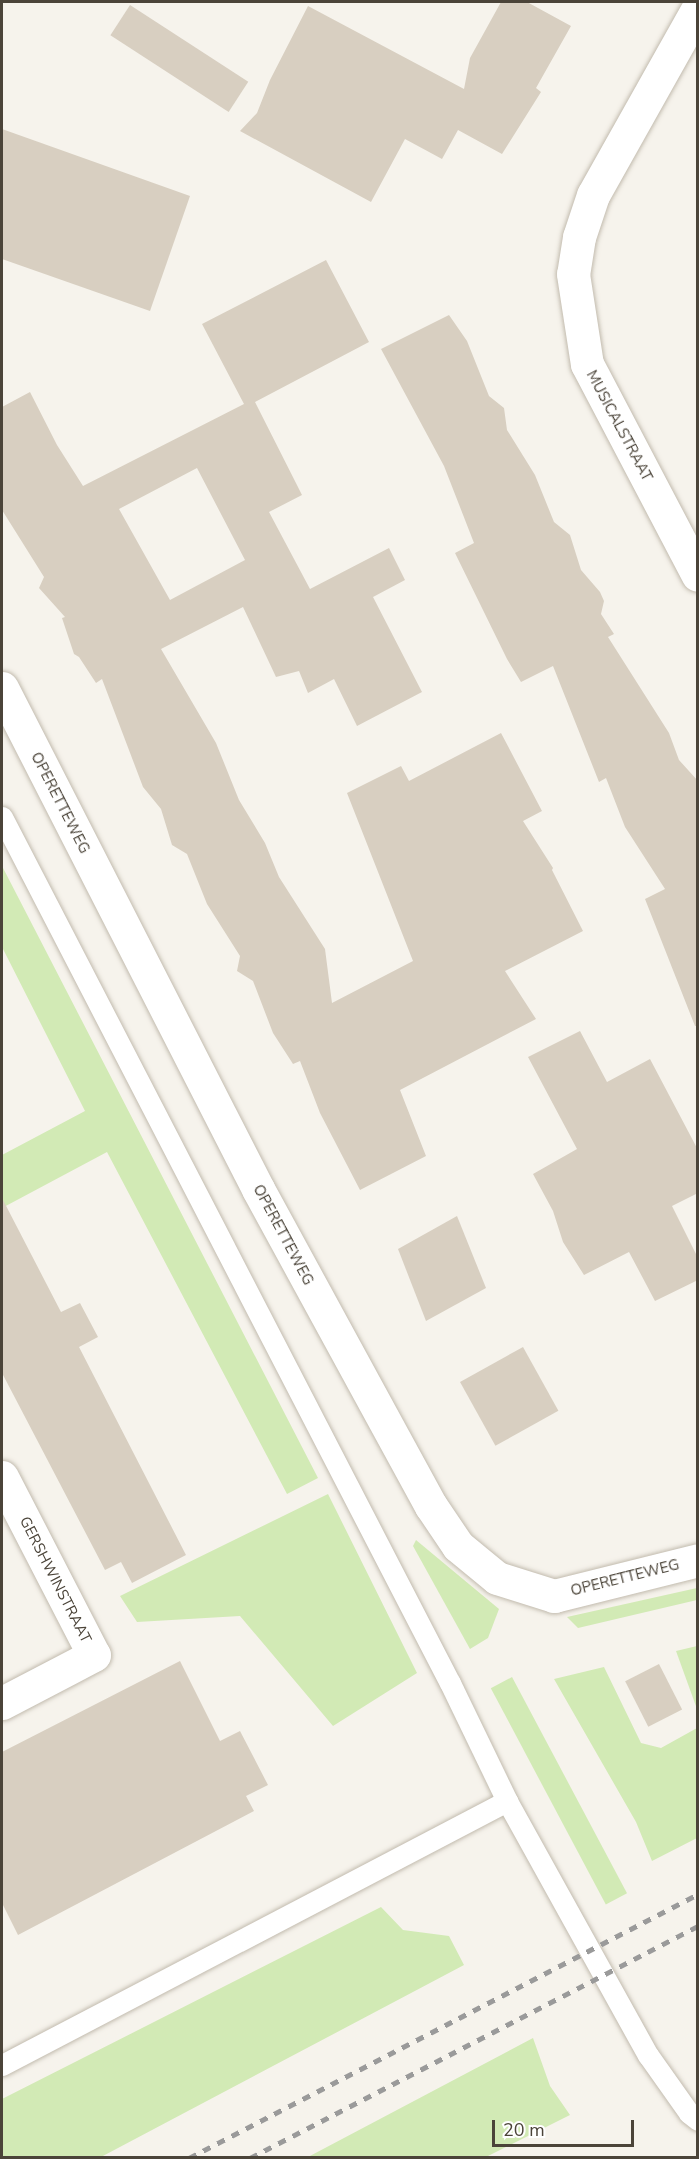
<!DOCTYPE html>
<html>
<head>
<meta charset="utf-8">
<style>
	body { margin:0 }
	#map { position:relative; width:699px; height:2159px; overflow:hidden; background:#f6f3ec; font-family:"Nunito Sans",sans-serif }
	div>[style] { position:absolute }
	.green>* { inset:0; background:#d2eab5; transform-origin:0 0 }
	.building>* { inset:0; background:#d8cfc1; transform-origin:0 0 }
	.roads { filter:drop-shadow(0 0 2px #c2bbae) drop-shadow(0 0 2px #c2bbae) }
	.service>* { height:21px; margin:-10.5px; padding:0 10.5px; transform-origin:10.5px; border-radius:10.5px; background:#fff }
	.minor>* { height:33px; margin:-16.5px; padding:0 16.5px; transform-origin:16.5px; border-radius:16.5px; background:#fff }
	.rail>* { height:4.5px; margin-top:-2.25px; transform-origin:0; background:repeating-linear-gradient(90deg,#9a9a9a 0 8px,transparent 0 16px) }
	span { translate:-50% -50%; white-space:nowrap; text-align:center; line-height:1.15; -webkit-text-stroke:5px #fff; paint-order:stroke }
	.street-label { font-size:15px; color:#4b4439 }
	.frame { position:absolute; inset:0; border:3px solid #4b4439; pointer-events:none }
	.scale { position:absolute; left:492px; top:2120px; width:142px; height:27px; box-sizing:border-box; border:3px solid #4b4439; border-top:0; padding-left:8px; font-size:18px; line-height:21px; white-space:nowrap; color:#4b4439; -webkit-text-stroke:4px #fff; paint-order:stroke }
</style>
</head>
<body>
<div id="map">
	<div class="green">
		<i style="clip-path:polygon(2px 866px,318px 1478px,287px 1494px,107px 1152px,2px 1208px,2px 1155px,85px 1111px,2px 947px)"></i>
		<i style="clip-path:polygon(328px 1494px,417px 1673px,333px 1726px,240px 1616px,137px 1622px,120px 1596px)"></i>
		<i style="clip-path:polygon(416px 1540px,499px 1609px,488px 1638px,470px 1649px,413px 1546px)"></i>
		<i style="clip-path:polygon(697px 1588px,697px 1600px,578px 1628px,567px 1617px)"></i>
		<i style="clip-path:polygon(697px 1646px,698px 1646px,697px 1709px,676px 1651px)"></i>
		<i style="clip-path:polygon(604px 1667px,641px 1743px,661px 1748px,697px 1728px,697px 1838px,652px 1861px,636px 1822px,554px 1679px)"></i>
		<i style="left:512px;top:1677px;width:245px;height:24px;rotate:62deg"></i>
		<i style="clip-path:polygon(381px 1907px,403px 1930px,449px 1936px,464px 1965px,101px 2157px,2px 2157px,2px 2099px)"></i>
		<i style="clip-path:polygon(533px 2038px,550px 2086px,570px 2115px,486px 2157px,308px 2157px)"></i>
	</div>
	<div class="building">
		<i style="clip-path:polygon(501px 2px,527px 2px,571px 26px,536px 88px,541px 92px,502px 154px,458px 130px,442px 159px,405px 139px,371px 202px,240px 131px,257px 113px,270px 80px,308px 6px,464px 89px,470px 58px)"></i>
		<i style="left:130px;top:5px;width:141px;height:36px;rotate:33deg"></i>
		<i style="clip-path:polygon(2px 129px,190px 196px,150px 311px,2px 259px)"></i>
		<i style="clip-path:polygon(evenodd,326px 260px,369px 342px,255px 402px,302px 495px,269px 512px,310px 589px,389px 548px,405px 580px,373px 597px,422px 692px,357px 726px,334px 679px,308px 693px,299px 671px,276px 677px,243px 607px,161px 649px,216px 743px,239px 800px,265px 843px,279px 877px,325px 949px,332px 1003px,413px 961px,347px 793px,401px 766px,409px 781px,501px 733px,542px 811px,523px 821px,553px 868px,552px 870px,583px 931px,505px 971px,536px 1019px,400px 1090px,426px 1156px,360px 1190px,320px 1113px,300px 1061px,293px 1064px,273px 1033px,253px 981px,237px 971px,240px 956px,207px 904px,187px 854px,172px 845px,161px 809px,143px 787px,102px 679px,96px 683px,79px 657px,74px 654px,62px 618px,65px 617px,39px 588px,44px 577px,2px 510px,2px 407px,30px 392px,57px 445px,83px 486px,244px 404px,202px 324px,326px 260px,197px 468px,245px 560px,170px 600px,119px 509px,197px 468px)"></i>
		<i style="clip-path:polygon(449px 315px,467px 341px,489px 396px,504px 408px,507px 430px,535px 475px,554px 522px,570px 535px,581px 570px,600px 592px,604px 601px,601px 614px,614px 634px,608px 637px,669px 733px,679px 760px,698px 781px,698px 1026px,695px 1026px,645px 899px,665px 889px,625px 827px,606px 778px,599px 782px,553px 666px,521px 682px,507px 659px,455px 553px,474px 543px,444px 466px,381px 349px)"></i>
		<i style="clip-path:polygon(580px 1031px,607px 1082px,650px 1059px,698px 1150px,698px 1193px,672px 1206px,698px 1258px,698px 1280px,655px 1301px,629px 1252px,584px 1275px,563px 1242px,553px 1211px,533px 1174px,577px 1149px,528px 1057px)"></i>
		<i style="clip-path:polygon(2px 1198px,61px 1312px,80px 1303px,98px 1337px,79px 1347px,186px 1555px,132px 1583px,121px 1562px,105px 1570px,2px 1373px)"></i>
		<i style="clip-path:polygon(457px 1216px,486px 1288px,426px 1321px,398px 1249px)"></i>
		<i style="left:523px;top:1347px;width:73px;height:72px;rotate:61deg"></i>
		<i style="clip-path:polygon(180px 1661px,220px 1741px,240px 1731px,268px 1785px,246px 1796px,254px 1811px,18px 1935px,2px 1903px,2px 1752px)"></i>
		<i style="left:659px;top:1664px;width:51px;height:38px;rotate:63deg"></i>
	</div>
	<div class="roads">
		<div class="service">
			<i style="left:2px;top:817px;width:975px;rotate:62.65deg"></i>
			<i style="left:450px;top:1683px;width:131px;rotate:64.2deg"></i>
			<i style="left:507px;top:1801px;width:291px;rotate:61deg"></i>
			<i style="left:648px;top:2055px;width:71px;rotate:54.7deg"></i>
			<i style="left:689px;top:2113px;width:11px;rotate:38deg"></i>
			<i style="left:2px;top:2065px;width:570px;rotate:-27.6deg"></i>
		</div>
		<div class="minor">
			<i style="left:698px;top:8px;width:214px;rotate:119.3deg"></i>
			<i style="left:593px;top:195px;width:44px;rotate:108.4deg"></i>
			<i style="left:579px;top:237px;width:37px;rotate:99deg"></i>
			<i style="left:573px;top:274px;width:91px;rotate:81.2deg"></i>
			<i style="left:587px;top:364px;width:238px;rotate:62.3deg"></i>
			<i style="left:2px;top:688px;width:563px;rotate:62.93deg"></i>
			<i style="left:258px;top:1189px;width:361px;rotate:61.4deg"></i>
			<i style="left:431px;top:1506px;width:48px;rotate:56deg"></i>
			<i style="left:458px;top:1546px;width:50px;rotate:39.4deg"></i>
			<i style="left:497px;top:1578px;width:60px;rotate:17.5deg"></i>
			<i style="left:554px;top:1596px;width:148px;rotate:-14deg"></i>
			<i style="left:2px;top:1477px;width:200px;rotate:62.7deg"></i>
			<i style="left:94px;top:1655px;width:104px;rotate:152.4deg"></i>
		</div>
	</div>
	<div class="rail">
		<i style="left:189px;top:2158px;width:573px;rotate:-27.41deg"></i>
		<i style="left:250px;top:2158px;width:505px;rotate:-27.38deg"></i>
	</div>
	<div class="street-label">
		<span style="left:619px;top:426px;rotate:62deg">MUSICALSTRAAT</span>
		<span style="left:60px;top:803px;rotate:63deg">OPERETTEWEG</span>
		<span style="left:283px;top:1235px;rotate:62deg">OPERETTEWEG</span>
		<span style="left:625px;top:1578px;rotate:-14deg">OPERETTEWEG</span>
		<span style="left:55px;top:1580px;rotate:63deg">GERSHWINSTRAAT</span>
	</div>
	<div class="frame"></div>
	<div class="scale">20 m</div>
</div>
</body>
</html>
